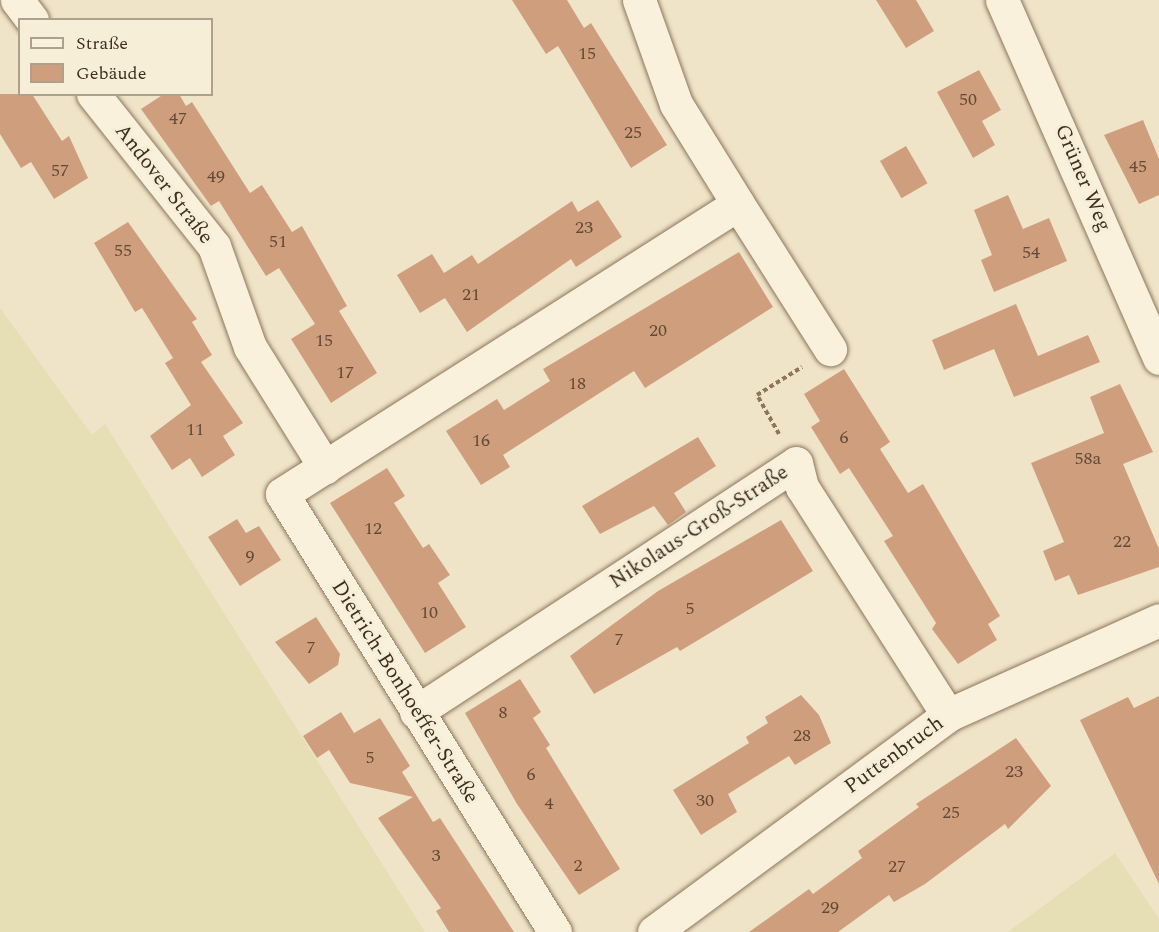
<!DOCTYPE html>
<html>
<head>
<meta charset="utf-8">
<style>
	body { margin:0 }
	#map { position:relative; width:1159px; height:932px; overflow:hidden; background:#f0e4c8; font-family:Spectral,serif }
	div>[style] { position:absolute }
	.farmland>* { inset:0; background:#e6deb5 }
	.building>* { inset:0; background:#cf9f7d; transform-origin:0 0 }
	.path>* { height:4px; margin-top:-2px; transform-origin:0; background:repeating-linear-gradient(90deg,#8d765c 0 4.5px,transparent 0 7.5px) }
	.roads { filter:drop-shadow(0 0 2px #8d765c) drop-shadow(0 0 2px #8d765c) }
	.minor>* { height:33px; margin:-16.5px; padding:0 16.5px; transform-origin:16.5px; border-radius:16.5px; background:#faf1dc }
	span { translate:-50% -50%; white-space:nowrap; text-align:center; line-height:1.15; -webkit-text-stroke:6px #f7eed8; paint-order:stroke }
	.number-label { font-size:18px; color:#624a37 }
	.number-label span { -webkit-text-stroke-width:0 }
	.street-label { font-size:21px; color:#3d2e20 }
	.legend { position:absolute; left:18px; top:18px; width:195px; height:78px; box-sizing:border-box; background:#f7eed8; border:2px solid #ada18e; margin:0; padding:8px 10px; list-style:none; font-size:18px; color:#3d2e20 }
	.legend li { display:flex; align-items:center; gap:12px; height:30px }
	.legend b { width:30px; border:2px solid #ada18e }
</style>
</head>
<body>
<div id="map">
	<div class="farmland">
		<i style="clip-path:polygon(0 308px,92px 435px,105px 424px,425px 932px,0 932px)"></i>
		<i style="clip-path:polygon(1115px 853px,1159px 919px,1159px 932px,1008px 932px)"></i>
	</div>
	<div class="building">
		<i style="clip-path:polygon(512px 0,567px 0,584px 28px,591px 23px,667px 145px,631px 168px,558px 46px,546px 54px)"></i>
		<i style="clip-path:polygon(876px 0,916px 0,934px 31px,906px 48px)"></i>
		<i style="clip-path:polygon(979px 70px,1001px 110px,982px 121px,995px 145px,973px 158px,937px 92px)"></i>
		<i style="clip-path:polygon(0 94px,32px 94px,62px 141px,69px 136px,88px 178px,54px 199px,31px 162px,21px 168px,0 134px)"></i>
		<i style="clip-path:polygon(164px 94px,179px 94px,186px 106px,192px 102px,250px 193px,262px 185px,292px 232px,302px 226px,347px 306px,339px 311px,377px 373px,331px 403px,291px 339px,315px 324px,279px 268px,266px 276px,219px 201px,211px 206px,141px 109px)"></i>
		<i style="clip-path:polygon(1143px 120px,1159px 159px,1159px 195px,1139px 204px,1104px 135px)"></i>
		<i style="left:906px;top:146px;width:43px;height:30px;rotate:60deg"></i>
		<i style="clip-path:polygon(1008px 195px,1023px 229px,1049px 218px,1067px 261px,994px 292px,981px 260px,992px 255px,974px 210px)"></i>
		<i style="clip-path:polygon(598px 200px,622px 237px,576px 267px,571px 259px,467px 332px,445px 298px,420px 313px,397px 275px,432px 254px,444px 273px,472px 255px,478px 264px,572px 201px,578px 212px)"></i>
		<i style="clip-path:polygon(128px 222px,197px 319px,192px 322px,212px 355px,201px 362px,243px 423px,223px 436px,235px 455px,202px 477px,190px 458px,172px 470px,150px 436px,191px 405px,165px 363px,173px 358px,142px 308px,135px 312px,94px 243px)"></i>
		<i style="clip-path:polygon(739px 252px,773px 307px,645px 388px,634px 371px,503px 455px,510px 467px,481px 485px,446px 431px,497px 399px,504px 410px,550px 381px,543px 369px)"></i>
		<i style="clip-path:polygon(1016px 304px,1038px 356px,1088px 335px,1100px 362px,1014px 397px,994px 349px,944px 370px,932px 340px)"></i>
		<i style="clip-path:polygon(844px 369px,890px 442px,880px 449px,908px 493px,923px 484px,1000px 616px,988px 624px,997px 640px,958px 664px,932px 629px,936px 623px,884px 541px,893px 536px,849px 468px,840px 474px,811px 427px,820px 421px,804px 394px)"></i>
		<i style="clip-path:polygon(1120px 384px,1153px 452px,1123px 464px,1159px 549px,1159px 567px,1078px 595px,1069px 575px,1055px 581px,1043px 551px,1064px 542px,1031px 463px,1104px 433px,1090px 397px)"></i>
		<i style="clip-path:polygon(698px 437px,716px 466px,674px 493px,686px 512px,668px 525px,654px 506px,600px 534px,582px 506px)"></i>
		<i style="clip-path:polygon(387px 468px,405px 496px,394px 503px,423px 548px,429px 544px,450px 575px,438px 583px,466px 627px,425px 653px,330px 503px)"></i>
		<i style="clip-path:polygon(237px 519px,246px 533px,259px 526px,281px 560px,240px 586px,208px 537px)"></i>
		<i style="clip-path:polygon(781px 520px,813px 571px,680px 651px,677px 647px,594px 694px,570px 656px,658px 591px)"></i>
		<i style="clip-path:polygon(316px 617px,340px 654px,338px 665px,309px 684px,275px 642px)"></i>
		<i style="clip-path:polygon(520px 679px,541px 712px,533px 718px,550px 745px,546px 748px,620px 869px,579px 895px,517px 804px,465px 713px)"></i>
		<i style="clip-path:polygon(801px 695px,819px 715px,831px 743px,795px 765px,789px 756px,728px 794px,737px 812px,701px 835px,673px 790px,749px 743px,746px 737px,768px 723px,765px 717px)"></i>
		<i style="clip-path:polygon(1159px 696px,1159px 884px,1080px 720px,1128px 697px,1134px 708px)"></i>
		<i style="clip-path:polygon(341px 712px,354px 733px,380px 718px,410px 766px,402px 772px,433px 822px,440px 818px,514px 932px,449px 932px,436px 911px,441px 908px,378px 818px,413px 797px,350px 783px,329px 750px,317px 758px,303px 736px)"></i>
		<i style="clip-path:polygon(1016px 738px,1051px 786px,1008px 829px,1005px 824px,925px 884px,894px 902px,889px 895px,838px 932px,749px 932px,809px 889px,813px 894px,862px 858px,858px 851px,919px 807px,916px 804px)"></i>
	</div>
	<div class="path">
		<i style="left:779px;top:434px;width:45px;rotate:-119.4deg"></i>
		<i style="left:757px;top:395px;width:53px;rotate:-31.9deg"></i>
	</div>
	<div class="roads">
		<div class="minor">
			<i style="left:17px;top:0;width:25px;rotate:53deg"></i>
			<i style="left:639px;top:0;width:110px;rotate:70.4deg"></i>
			<i style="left:676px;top:104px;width:118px;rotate:58.2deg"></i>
			<i style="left:1002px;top:0;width:391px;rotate:66.3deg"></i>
			<i style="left:93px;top:94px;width:194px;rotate:51.5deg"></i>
			<i style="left:214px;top:246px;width:107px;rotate:70.4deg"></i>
			<i style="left:250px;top:347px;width:142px;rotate:58deg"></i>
			<i style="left:416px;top:712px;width:454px;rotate:-33.2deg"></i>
			<i style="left:796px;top:463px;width:25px;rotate:76deg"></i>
			<i style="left:802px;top:487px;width:271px;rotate:57.4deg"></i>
			<i style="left:555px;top:932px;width:516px;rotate:-121.93deg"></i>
			<i style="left:282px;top:494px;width:540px;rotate:-32.45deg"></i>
			<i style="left:738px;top:204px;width:172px;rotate:57.6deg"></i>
			<i style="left:654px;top:932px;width:365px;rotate:-36.4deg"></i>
			<i style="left:948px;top:715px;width:231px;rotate:-24.2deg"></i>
		</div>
	</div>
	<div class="number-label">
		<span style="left:587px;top:54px">15</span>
		<span style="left:968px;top:100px">50</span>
		<span style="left:178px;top:119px">47</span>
		<span style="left:633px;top:133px">25</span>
		<span style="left:1138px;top:167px">45</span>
		<span style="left:60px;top:171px">57</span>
		<span style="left:216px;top:177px">49</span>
		<span style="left:584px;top:228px">23</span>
		<span style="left:278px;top:242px">51</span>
		<span style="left:123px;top:251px">55</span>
		<span style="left:1031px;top:253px">54</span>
		<span style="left:471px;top:295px">21</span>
		<span style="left:658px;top:331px">20</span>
		<span style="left:324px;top:341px">15</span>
		<span style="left:345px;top:373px">17</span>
		<span style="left:577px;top:384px">18</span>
		<span style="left:195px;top:430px">11</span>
		<span style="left:844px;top:438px">6</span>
		<span style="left:481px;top:441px">16</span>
		<span style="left:1088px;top:459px">58a</span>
		<span style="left:373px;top:529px">12</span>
		<span style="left:1122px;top:542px">22</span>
		<span style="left:250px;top:557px">9</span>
		<span style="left:690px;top:609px">5</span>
		<span style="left:429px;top:613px">10</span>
		<span style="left:619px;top:640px">7</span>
		<span style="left:311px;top:648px">7</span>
		<span style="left:503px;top:713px">8</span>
		<span style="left:802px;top:736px">28</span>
		<span style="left:370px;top:758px">5</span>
		<span style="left:1014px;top:772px">23</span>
		<span style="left:531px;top:775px">6</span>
		<span style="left:705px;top:801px">30</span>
		<span style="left:549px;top:804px">4</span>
		<span style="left:951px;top:813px">25</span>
		<span style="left:436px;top:856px">3</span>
		<span style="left:578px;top:866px">2</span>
		<span style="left:897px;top:867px">27</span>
		<span style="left:830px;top:908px">29</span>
	</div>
	<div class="street-label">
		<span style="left:1083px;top:178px;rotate:67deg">Grüner Weg</span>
		<span style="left:164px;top:184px;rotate:52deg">Andover Straße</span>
		<span style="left:699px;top:527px;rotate:-33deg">Nikolaus-Groß-Straße</span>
		<span style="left:405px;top:692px;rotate:58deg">Dietrich-Bonhoeffer-Straße</span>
		<span style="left:894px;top:755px;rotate:-36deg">Puttenbruch</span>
	</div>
	<ul class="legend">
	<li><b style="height:8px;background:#faf1dc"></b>Straße</li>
	<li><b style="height:16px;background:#cf9f7d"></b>Gebäude</li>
	</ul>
</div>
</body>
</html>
